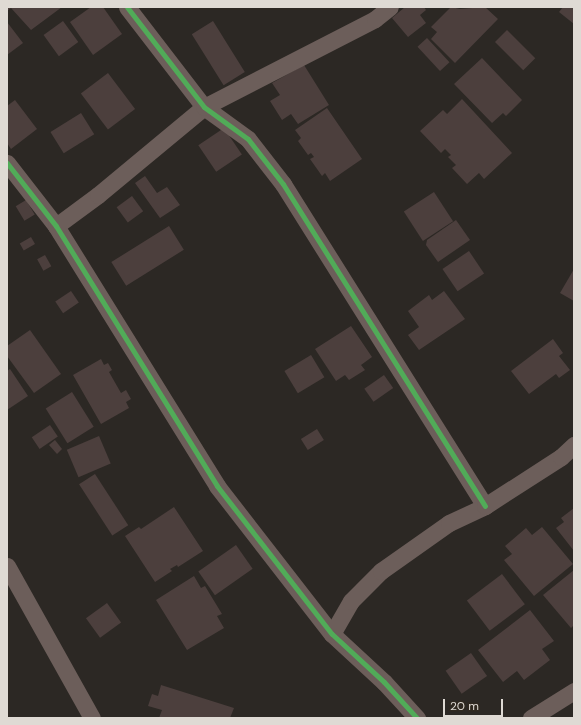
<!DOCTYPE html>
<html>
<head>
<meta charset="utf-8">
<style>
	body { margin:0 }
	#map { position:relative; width:581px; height:725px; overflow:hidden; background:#2c2824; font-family:"DM Sans",sans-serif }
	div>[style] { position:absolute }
	.building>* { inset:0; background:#4c3f3d; transform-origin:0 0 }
	.minor>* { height:17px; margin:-8.5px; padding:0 8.5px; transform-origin:8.5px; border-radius:8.5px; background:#6c5e5a }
	.cycleway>* { height:5px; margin:-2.5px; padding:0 2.5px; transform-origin:2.5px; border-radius:2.5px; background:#51ab58 }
	span { translate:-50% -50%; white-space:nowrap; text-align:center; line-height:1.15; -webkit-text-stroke:3px #302920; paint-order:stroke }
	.frame { position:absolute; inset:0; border:8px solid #dfdad4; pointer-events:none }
	.scale { position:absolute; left:443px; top:699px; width:60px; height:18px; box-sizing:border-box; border:2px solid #dfdad4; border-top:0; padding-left:5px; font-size:12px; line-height:14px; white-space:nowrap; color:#dfdad4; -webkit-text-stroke:3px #302920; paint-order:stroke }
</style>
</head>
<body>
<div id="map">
	<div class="building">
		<i style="clip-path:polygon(7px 7px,62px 7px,31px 30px,11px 8px,7px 11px)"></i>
		<i style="clip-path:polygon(91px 7px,103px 7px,122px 34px,93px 55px,70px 22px)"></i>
		<i style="clip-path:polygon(405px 7px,424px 7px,426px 10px,420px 15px,426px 23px,408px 37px,392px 18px)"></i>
		<i style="clip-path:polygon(451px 7px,460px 9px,485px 7px,498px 19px,455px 63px,431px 39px,437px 32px,431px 27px)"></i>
		<i style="clip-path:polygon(563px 7px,574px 7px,574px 24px,559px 12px)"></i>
		<i style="left:63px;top:21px;width:26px;height:24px;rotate:54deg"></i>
		<i style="left:213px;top:21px;width:60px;height:25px;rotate:58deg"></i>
		<i style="clip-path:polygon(7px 22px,23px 43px,7px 55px)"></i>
		<i style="left:507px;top:30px;width:40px;height:17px;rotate:45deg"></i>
		<i style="left:427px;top:38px;width:33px;height:13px;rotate:47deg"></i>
		<i style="clip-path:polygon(482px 58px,522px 100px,506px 116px,503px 113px,492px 123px,454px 84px)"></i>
		<i style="clip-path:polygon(304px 65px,329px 105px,298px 124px,291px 114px,282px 120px,270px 101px,280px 95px,272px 83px)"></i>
		<i style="left:108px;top:73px;width:45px;height:34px;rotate:53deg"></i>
		<i style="clip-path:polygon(462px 99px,512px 153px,484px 179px,479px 173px,467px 184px,452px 168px,456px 165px,448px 157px,451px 155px,445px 149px,441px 153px,420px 131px,443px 110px,447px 114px)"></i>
		<i style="clip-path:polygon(15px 100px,37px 129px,11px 149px,7px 143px,7px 106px)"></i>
		<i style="clip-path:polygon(327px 108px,362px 159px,330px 181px,325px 173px,322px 176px,310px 159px,314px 157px,311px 153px,308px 155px,298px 141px,301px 138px,295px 130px)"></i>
		<i style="left:81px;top:113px;width:25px;height:36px;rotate:58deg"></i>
		<i style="left:224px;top:128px;width:32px;height:31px;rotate:56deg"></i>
		<i style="clip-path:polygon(145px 176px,157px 193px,167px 187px,180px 205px,160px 218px,135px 183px)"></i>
		<i style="left:434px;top:192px;width:35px;height:36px;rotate:57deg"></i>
		<i style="left:132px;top:196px;width:19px;height:19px;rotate:54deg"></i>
		<i style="left:26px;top:200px;width:17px;height:12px;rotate:59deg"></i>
		<i style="clip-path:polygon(456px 220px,470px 240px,438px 262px,426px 245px,427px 240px)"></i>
		<i style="left:169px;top:226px;width:28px;height:68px;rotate:58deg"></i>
		<i style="left:31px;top:237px;width:8px;height:13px;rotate:60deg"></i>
		<i style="left:469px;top:251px;width:27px;height:32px;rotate:56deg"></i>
		<i style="left:45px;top:255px;width:13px;height:9px;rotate:61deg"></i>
		<i style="clip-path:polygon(574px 269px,574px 301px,560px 293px)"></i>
		<i style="left:71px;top:291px;width:14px;height:19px;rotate:56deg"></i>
		<i style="clip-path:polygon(444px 291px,465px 319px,419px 350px,408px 335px,419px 327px,408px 311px,429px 295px,432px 300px)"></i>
		<i style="clip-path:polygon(351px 326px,372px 357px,361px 365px,365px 370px,349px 380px,345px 375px,336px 381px,315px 349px)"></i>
		<i style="clip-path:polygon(30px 330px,61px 374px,34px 393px,7px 356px,7px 346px)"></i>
		<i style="clip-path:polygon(553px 339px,563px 353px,559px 356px,570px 370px,559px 378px,556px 374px,529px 394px,511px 371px)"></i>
		<i style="left:311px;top:355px;width:26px;height:31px;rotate:59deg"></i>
		<i style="clip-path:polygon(101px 359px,104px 365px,108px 363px,112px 370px,109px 372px,121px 393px,126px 390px,131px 399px,126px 402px,129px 408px,101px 424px,73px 375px)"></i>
		<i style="clip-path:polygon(10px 369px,28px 396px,7px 410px,7px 371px)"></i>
		<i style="left:384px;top:375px;width:16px;height:24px;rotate:55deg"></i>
		<i style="left:72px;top:392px;width:41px;height:31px;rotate:58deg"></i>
		<i style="left:50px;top:425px;width:14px;height:22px;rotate:56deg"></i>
		<i style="left:317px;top:429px;width:13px;height:19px;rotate:58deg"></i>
		<i style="left:99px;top:436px;width:30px;height:35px;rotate:67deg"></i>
		<i style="clip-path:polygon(55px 440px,62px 449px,57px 454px,49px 445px)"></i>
		<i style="left:95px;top:474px;width:61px;height:19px;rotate:57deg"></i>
		<i style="clip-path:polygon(174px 507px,203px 551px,178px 567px,177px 565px,170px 569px,172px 571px,155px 582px,125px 536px,139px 527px,141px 529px)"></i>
		<i style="clip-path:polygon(574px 508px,574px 551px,556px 528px,564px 522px,561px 518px)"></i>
		<i style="clip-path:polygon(542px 527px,573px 564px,534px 596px,504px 560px,512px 554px,505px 546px,526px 528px,532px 535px)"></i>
		<i style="left:236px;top:545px;width:29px;height:46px;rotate:55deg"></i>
		<i style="clip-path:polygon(574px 570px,574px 625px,571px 628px,543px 595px)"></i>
		<i style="left:502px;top:574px;width:38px;height:44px;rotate:53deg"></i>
		<i style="clip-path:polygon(194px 576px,201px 588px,205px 586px,222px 614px,217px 616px,224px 628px,187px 650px,156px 600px)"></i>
		<i style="left:107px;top:603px;width:24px;height:26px;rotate:54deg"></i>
		<i style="clip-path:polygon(530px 610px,554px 641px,542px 649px,550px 660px,524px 680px,517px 671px,503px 682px,478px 650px)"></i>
		<i style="left:471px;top:653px;width:28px;height:31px;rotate:55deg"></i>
		<i style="clip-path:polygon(161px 685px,234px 708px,230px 718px,159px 718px,162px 710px,148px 706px,152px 694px,158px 696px)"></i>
	</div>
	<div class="minor">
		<i style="left:127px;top:7px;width:126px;rotate:52.4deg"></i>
		<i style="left:204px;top:107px;width:54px;rotate:36deg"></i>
		<i style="left:248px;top:139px;width:57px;rotate:52.1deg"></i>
		<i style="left:283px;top:184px;width:380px;rotate:57.9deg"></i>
		<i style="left:7px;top:163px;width:80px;rotate:52.1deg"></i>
		<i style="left:56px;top:226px;width:306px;rotate:58.2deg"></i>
		<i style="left:217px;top:486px;width:187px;rotate:52.2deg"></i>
		<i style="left:332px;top:634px;width:71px;rotate:42.7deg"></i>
		<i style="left:384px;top:682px;width:49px;rotate:47.5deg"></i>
		<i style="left:56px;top:226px;width:52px;rotate:-36.4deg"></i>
		<i style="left:98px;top:195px;width:138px;rotate:-39.7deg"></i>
		<i style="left:204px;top:107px;width:192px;rotate:-27.2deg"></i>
		<i style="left:375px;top:19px;width:19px;rotate:-39deg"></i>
		<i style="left:7px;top:566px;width:174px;rotate:60.8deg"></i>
		<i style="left:332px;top:634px;width:38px;rotate:-60deg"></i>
		<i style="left:351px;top:601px;width:42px;rotate:-45deg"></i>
		<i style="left:381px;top:571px;width:83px;rotate:-35.2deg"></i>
		<i style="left:449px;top:523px;width:40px;rotate:-25deg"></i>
		<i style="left:485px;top:506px;width:90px;rotate:-32.8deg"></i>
		<i style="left:561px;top:457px;width:18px;rotate:-43deg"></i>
		<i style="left:531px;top:718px;width:51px;rotate:-32.1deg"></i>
	</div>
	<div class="cycleway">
		<i style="left:127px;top:7px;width:126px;rotate:52.4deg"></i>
		<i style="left:204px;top:107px;width:54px;rotate:36deg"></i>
		<i style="left:248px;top:139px;width:57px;rotate:52.1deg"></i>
		<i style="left:283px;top:184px;width:380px;rotate:57.9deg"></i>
		<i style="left:7px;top:163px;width:80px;rotate:52.1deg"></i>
		<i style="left:56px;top:226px;width:306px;rotate:58.2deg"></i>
		<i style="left:217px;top:486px;width:187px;rotate:52.2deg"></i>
		<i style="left:332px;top:634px;width:71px;rotate:42.7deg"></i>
		<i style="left:384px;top:682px;width:49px;rotate:47.5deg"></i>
	</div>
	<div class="frame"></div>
	<div class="scale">20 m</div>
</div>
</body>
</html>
